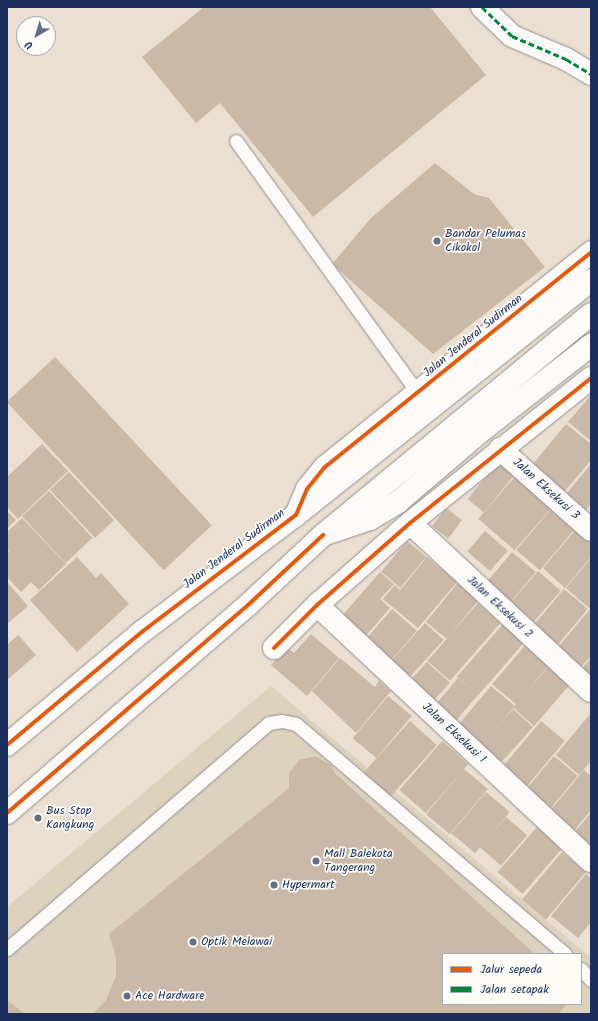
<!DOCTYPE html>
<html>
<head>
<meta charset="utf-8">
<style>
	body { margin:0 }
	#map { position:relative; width:598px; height:1021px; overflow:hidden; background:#eadfd0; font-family:Kalam,sans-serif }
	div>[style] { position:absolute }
	.built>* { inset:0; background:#ddd2be }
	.building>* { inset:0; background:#cbb9a8; transform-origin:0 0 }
	.roads { filter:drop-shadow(0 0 1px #939191) drop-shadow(0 0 1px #939191) }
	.service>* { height:13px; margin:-6.5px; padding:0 6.5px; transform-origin:6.5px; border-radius:6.5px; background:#fcfaf8 }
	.minor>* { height:22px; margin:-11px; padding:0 11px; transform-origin:11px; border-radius:11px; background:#fcfaf8 }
	.tertiary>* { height:22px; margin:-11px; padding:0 11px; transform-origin:11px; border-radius:11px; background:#fcfaf8 }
	.primary>* { height:22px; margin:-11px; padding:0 11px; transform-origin:11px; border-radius:11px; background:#fcfaf8 }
	.quiet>* { height:3px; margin-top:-1.5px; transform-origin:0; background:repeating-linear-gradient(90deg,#00873e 0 6px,transparent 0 9px) }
	.cycleway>* { height:4px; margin:-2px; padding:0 2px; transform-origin:2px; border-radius:2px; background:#e8590c }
	.dots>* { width:11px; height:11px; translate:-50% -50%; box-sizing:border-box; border:2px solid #fdfcf7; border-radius:50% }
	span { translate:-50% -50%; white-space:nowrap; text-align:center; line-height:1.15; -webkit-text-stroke:3.5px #fdfcf7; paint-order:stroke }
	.poi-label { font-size:12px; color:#1b2f5e }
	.left { translate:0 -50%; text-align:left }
	.street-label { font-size:12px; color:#1b2f5e }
	.frame { position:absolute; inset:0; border:8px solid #1b2f5e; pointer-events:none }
	.legend { position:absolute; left:442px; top:953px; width:140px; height:52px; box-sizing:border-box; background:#fdfcf7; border:1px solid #a3aaba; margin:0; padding:5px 7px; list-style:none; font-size:12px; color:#1b2f5e }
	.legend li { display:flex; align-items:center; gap:8px; height:20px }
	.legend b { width:20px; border:1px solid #a3aaba }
	.north { position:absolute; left:16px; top:16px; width:40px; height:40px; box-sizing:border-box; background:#fdfcf7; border:1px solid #a3aaba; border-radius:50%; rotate:218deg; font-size:11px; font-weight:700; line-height:16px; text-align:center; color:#1b2f5e }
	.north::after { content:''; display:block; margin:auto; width:14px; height:18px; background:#636d86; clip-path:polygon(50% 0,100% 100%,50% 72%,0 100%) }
</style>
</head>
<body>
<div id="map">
	<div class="built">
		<i style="clip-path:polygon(evenodd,271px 686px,591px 958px,591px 1014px,7px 1014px,7px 907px,271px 686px,443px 954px,581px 954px,581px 1004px,443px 1004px,443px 954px)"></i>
	</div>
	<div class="building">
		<i style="clip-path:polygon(204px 7px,430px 7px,486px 75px,313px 217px,220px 103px,196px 123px,142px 57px)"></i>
		<i style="clip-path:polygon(435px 163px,474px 194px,489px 198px,545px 267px,433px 354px,332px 264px,371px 218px)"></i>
		<i style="left:55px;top:357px;width:230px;height:66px;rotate:47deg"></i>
		<i style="clip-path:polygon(591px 395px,591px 441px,568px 422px)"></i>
		<i style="clip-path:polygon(566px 424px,591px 444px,591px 460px,560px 497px,528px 470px)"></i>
		<i style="clip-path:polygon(42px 444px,68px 471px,18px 519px,7px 507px,7px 477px)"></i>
		<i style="left:501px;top:458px;width:21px;height:53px;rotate:39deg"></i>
		<i style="clip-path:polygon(591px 464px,591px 504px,582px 515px,562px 499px)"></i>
		<i style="left:69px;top:472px;width:66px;height:26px;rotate:47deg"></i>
		<i style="left:519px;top:472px;width:48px;height:62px;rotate:41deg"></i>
		<i style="left:49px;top:491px;width:64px;height:37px;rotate:47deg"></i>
		<i style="left:446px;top:508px;width:20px;height:23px;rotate:37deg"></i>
		<i style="left:551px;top:509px;width:31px;height:54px;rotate:40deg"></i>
		<i style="clip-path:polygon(7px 511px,16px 520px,7px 529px)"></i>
		<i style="clip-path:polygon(22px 518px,66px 564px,39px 590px,31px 582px,21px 592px,7px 577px,7px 554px,9px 551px,7px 549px,7px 532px)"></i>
		<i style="clip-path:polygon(578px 527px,591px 538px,591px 557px,565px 588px,543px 568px)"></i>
		<i style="left:485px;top:531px;width:30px;height:27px;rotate:41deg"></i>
		<i style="left:407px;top:541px;width:25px;height:40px;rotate:40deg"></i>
		<i style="left:512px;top:552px;width:31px;height:44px;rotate:40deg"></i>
		<i style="clip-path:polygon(77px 557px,96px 578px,101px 573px,129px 604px,77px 652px,30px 600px)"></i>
		<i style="clip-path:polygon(427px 557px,457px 582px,418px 628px,383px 599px,395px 585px,400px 590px)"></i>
		<i style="clip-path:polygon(591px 558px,591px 607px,589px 608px,566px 588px)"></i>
		<i style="left:538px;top:571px;width:30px;height:48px;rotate:41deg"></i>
		<i style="clip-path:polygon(380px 572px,394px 584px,380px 599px,390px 608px,364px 638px,341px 617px)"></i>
		<i style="left:460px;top:580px;width:27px;height:54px;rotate:39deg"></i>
		<i style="clip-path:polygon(7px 582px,28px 606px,7px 624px)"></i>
		<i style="left:564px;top:589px;width:31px;height:51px;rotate:40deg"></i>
		<i style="left:478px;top:603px;width:30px;height:77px;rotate:41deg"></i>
		<i style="clip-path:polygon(591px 608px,591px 656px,581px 667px,558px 647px)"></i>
		<i style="left:392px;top:609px;width:33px;height:40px;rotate:41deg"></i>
		<i style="left:425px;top:623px;width:25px;height:54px;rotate:42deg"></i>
		<i style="left:503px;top:624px;width:28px;height:70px;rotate:41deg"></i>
		<i style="clip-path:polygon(311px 634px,339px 658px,307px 696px,271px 665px,286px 647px,294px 653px)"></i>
		<i style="clip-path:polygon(18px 635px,36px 655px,8px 679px,7px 645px)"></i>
		<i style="left:527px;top:643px;width:31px;height:54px;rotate:40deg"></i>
		<i style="clip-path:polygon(340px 658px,375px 687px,379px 681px,391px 691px,356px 733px,312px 691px)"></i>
		<i style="clip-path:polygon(591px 658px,591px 686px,577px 674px)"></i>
		<i style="left:427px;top:662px;width:31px;height:26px;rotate:42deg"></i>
		<i style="left:549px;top:666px;width:28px;height:55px;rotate:41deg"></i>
		<i style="left:458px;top:678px;width:26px;height:38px;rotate:40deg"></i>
		<i style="left:491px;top:686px;width:31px;height:54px;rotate:40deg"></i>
		<i style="left:388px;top:696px;width:31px;height:55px;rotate:40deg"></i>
		<i style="left:513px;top:709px;width:27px;height:55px;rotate:42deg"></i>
		<i style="clip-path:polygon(591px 713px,591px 761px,579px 775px,556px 755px)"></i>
		<i style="left:410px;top:721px;width:36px;height:72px;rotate:42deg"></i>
		<i style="left:541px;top:721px;width:31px;height:63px;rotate:40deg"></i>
		<i style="left:442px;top:741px;width:35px;height:65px;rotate:41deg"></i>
		<i style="clip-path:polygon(315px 756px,331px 765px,335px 773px,535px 954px,443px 954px,443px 1004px,567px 1004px,558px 1014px,93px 1014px,106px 1000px,116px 976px,116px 957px,109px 934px,289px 788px,289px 773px,299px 760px)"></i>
		<i style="left:554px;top:756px;width:31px;height:48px;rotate:40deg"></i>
		<i style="left:464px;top:769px;width:31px;height:59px;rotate:40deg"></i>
		<i style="clip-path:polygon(584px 770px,591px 776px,591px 810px,573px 832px,549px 812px)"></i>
		<i style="left:486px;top:792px;width:31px;height:54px;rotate:40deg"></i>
		<i style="clip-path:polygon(591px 813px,591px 853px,571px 836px)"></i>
		<i style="left:506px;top:817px;width:28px;height:40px;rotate:41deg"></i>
		<i style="left:537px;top:827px;width:33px;height:60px;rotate:41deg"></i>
		<i style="left:562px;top:852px;width:31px;height:62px;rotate:40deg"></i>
		<i style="clip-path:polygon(586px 874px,591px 878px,591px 922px,578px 938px,551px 916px)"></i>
		<i style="clip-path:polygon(10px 1002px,25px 1014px,7px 1014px,7px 1004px)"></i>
	</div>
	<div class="roads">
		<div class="service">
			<i style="left:236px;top:141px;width:311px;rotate:54.2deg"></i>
			<i style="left:7px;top:949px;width:346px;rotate:-40.8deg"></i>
			<i style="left:269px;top:723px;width:13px;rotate:-9deg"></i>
			<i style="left:282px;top:721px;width:14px;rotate:12deg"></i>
			<i style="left:296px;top:724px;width:354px;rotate:40.5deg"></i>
			<i style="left:581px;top:969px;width:15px;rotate:48deg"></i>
		</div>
		<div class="minor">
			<i style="left:482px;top:7px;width:42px;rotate:44deg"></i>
			<i style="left:512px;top:36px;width:59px;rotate:23.1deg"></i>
			<i style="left:566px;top:59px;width:29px;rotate:31deg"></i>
			<i style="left:500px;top:449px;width:122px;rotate:41.7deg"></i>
			<i style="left:410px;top:523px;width:247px;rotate:42.9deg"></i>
			<i style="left:317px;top:605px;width:375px;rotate:43.1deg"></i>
			<i style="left:274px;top:648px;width:61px;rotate:-45deg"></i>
			<i style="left:317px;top:605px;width:124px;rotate:-41.4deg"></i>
			<i style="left:410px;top:523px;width:232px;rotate:-38.7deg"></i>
		</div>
		<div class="tertiary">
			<i style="left:296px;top:515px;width:28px;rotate:-67deg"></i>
			<i style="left:307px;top:489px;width:28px;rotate:-51deg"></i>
			<i style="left:325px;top:467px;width:342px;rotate:-38.9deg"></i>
			<i style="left:325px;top:534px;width:47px;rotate:-18.4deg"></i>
			<i style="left:370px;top:519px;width:33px;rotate:-31deg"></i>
			<i style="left:398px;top:502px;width:109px;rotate:-40.5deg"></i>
			<i style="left:481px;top:431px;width:140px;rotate:-38deg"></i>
		</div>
		<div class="primary">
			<i style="left:7px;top:745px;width:177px;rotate:-40deg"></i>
			<i style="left:143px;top:631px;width:192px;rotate:-37.2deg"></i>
			<i style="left:296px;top:515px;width:377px;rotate:-38.5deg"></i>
			<i style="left:7px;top:813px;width:318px;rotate:-40.8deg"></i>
			<i style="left:248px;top:605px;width:103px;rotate:-43deg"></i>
			<i style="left:323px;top:535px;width:347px;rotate:-39.5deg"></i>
		</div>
	</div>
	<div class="quiet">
		<i style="left:482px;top:7px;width:42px;rotate:44deg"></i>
		<i style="left:512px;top:36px;width:59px;rotate:23.1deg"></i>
		<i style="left:566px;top:59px;width:29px;rotate:31deg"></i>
	</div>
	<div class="cycleway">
		<i style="left:274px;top:648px;width:61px;rotate:-45deg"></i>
		<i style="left:317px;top:605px;width:124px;rotate:-41.4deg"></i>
		<i style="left:410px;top:523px;width:232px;rotate:-38.7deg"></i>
		<i style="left:7px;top:745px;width:177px;rotate:-40deg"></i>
		<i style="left:143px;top:631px;width:192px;rotate:-37.2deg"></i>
		<i style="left:296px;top:515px;width:28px;rotate:-67deg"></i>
		<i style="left:307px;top:489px;width:28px;rotate:-51deg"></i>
		<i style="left:325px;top:467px;width:342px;rotate:-38.9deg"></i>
		<i style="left:7px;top:813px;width:318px;rotate:-40.8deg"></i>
		<i style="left:248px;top:605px;width:103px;rotate:-43deg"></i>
	</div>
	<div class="dots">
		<i style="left:437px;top:241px;background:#636d86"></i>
		<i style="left:38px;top:818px;background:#636d86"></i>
		<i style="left:316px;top:861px;background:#636d86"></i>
		<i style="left:274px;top:885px;background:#636d86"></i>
		<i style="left:193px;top:942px;background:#636d86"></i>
		<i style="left:127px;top:996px;background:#636d86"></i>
	</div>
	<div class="poi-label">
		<span class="left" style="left:445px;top:241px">Bandar Pelumas<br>Cikokol</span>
		<span class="left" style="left:46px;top:818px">Bus Stop<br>Kangkung</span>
		<span class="left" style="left:324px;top:861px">Mall Balekota<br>Tangerang</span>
		<span class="left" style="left:282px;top:885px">Hypermart</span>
		<span class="left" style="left:201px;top:942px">Optik Melawai</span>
		<span class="left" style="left:135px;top:996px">Ace Hardware</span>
	</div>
	<div class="street-label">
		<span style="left:473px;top:336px;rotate:-39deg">Jalan Jenderal Sudirman</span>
		<span style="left:546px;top:489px;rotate:42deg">Jalan Eksekusi 3</span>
		<span style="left:234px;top:549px;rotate:-37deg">Jalan Jenderal Sudirman</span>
		<span style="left:500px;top:607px;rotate:43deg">Jalan Eksekusi 2</span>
		<span style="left:454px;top:733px;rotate:43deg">Jalan Eksekusi 1</span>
	</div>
	<div class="frame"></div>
	<ul class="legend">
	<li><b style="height:5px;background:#e8590c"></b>Jalur sepeda</li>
	<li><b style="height:5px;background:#00873e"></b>Jalan setapak</li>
	</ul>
	<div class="north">U</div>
</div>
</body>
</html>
